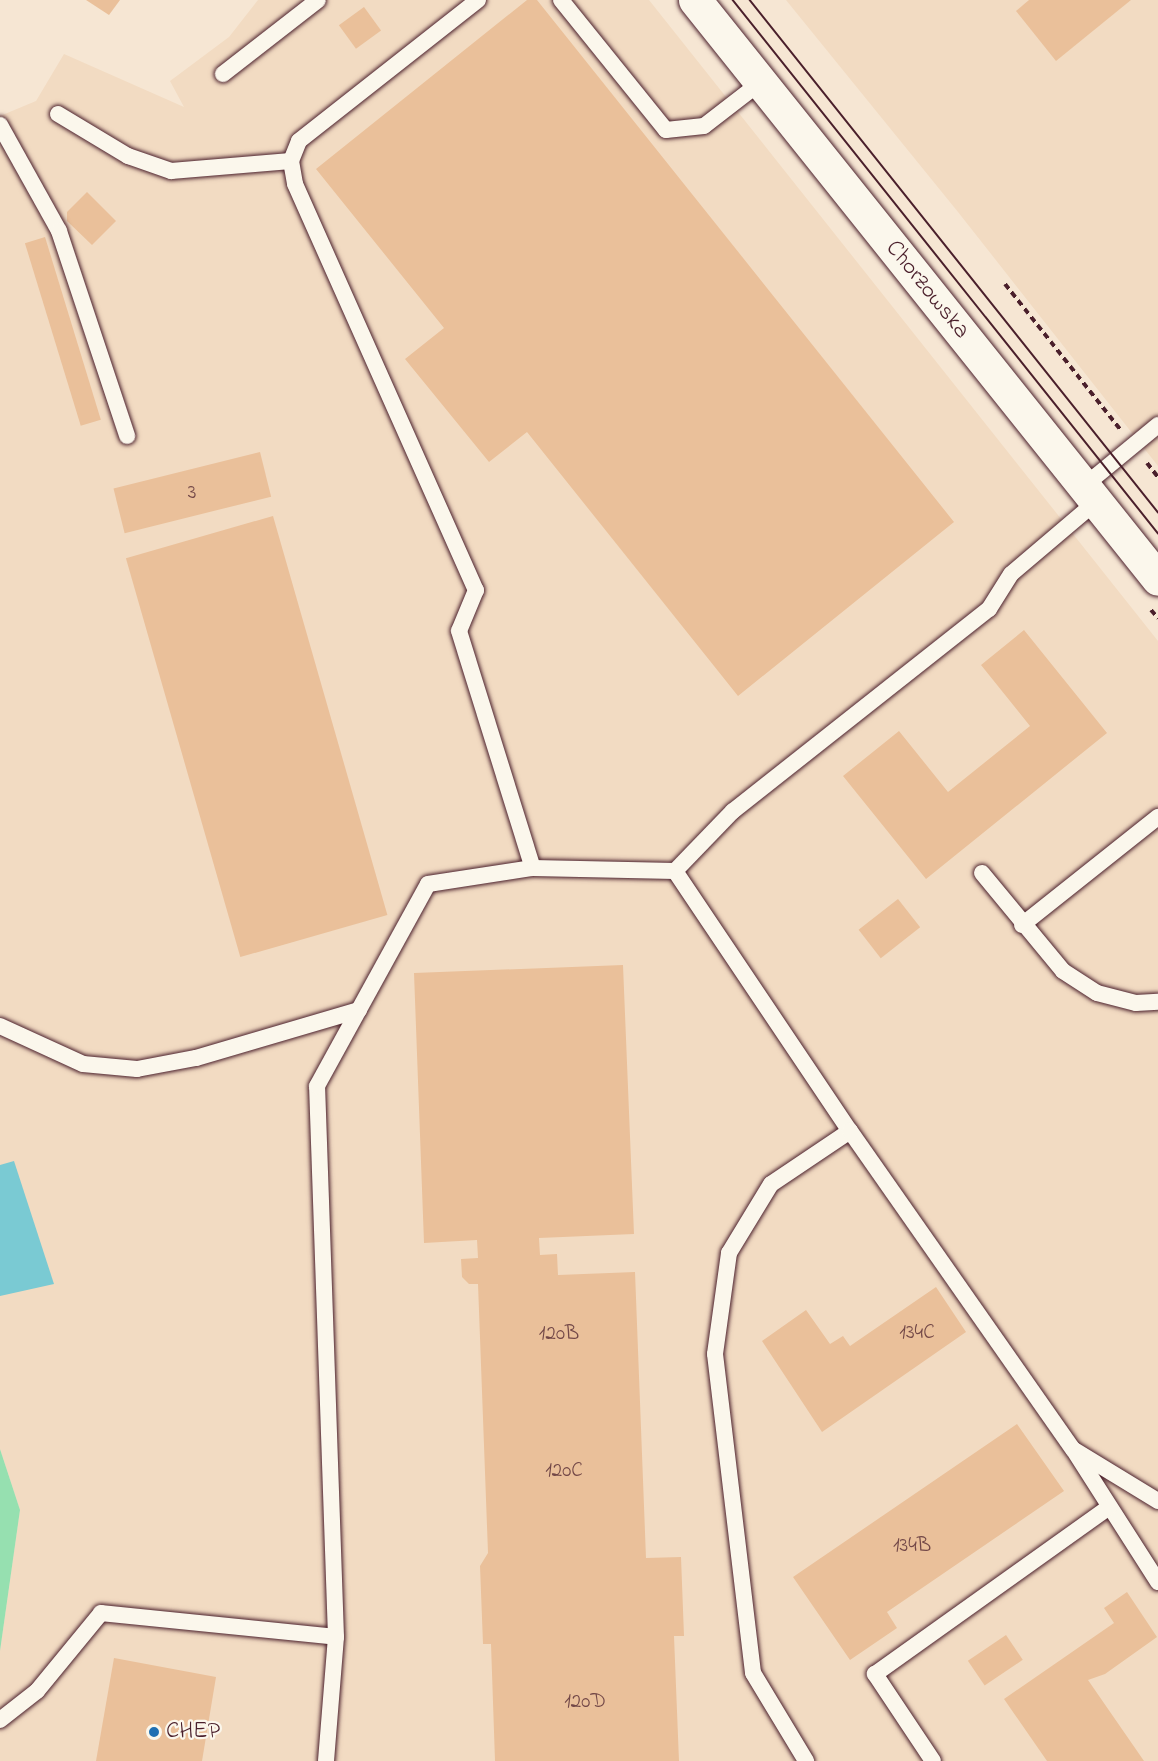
<!DOCTYPE html>
<html>
<head>
<meta charset="utf-8">
<style>
	body { margin:0 }
	#map { position:relative; width:1158px; height:1761px; overflow:hidden; background:#f6e6d3; font-family:"Indie Flower",sans-serif }
	div>[style] { position:absolute }
	.built>* { inset:0; background:#f2dbc2 }
	.green>* { inset:0; background:#96e0b0 }
	.water>* { inset:0; background:#7acad3 }
	.building>* { inset:0; background:#eac09a; transform-origin:0 0 }
	.path>* { height:4px; margin-top:-2px; transform-origin:0; background:repeating-linear-gradient(90deg,#4a1f2b 0 6px,transparent 0 10.5px) }
	.roads { filter:drop-shadow(0 0 2px #4a1f2b) drop-shadow(0 0 2px #4a1f2b) }
	.service>* { height:16px; margin:-8px; padding:0 8px; transform-origin:8px; border-radius:8px; background:#fbf7ec }
	.tertiary>* { height:33px; margin:-16.5px; padding:0 16.5px; transform-origin:16.5px; border-radius:16.5px; background:#fbf7ec }
	.tram>* { height:1.5px; margin:-0.75px; padding:0 0.75px; transform-origin:0.75px; border-radius:0.75px; background:#4a1f2b }
	.dots>* { width:16px; height:16px; translate:-50% -50%; box-sizing:border-box; border:3px solid #fbf7ec; border-radius:50% }
	span { translate:-50% -50%; white-space:nowrap; text-align:center; line-height:1.15; -webkit-text-stroke:4.5px #fbf7ec; paint-order:stroke }
	.number-label { font-size:21px; color:#724747 }
	.number-label span { -webkit-text-stroke-width:0 }
	.street-label { font-size:24px; color:#4a1f2b }
	.poi-label { font-size:24px; color:#4a1f2b }
	.left { translate:0 -50%; text-align:left }
</style>
</head>
<body>
<div id="map">
	<div class="built">
		<i style="clip-path:polygon(258px 0,649px 0,1158px 641px,1158px 1761px,0 1761px,0 1651px,20px 1510px,0 1449px,0 116px,36px 101px,64px 54px,184px 107px,170px 81px,229px 37px)"></i>
		<i style="clip-path:polygon(786px 0,1158px 0,1158px 466px,958px 212px)"></i>
	</div>
	<div class="green">
		<i style="clip-path:polygon(0 1449px,20px 1510px,0 1651px)"></i>
	</div>
	<div class="water">
		<i style="clip-path:polygon(14px 1161px,54px 1284px,0 1296px,0 1165px)"></i>
	</div>
	<div class="building">
		<i style="clip-path:polygon(86px 0,120px 0,109px 15px)"></i>
		<i style="clip-path:polygon(527px 0,537px 0,954px 522px,738px 696px,527px 432px,489px 462px,405px 359px,444px 328px,316px 169px)"></i>
		<i style="clip-path:polygon(1029px 0,1131px 0,1056px 61px,1016px 11px)"></i>
		<i style="left:364px;top:7px;width:29px;height:31px;rotate:54deg"></i>
		<i style="clip-path:polygon(87px 192px,116px 221px,92px 245px,67px 221px,67px 212px)"></i>
		<i style="left:45px;top:237px;width:191px;height:21px;rotate:73deg"></i>
		<i style="left:260px;top:452px;width:46px;height:151px;rotate:76deg"></i>
		<i style="left:273px;top:516px;width:415px;height:153px;rotate:74deg"></i>
		<i style="clip-path:polygon(1024px 630px,1107px 733px,926px 879px,843px 776px,899px 731px,948px 792px,1030px 726px,981px 665px)"></i>
		<i style="left:898px;top:899px;width:36px;height:50px;rotate:52deg"></i>
		<i style="clip-path:polygon(623px 965px,634px 1234px,539px 1238px,540px 1255px,557px 1254px,558px 1275px,635px 1272px,646px 1558px,681px 1557px,684px 1636px,674px 1636px,679px 1761px,495px 1761px,491px 1644px,483px 1644px,480px 1566px,488px 1553px,478px 1284px,469px 1284px,462px 1277px,461px 1259px,478px 1258px,477px 1240px,424px 1243px,414px 973px)"></i>
		<i style="clip-path:polygon(936px 1287px,966px 1332px,822px 1432px,762px 1341px,806px 1310px,830px 1344px,843px 1336px,850px 1346px)"></i>
		<i style="clip-path:polygon(1017px 1424px,1064px 1491px,887px 1612px,897px 1628px,850px 1660px,793px 1577px)"></i>
		<i style="clip-path:polygon(1127px 1592px,1157px 1637px,1105px 1674px,1088px 1680px,1144px 1761px,1047px 1761px,1004px 1699px,1114px 1623px,1104px 1608px)"></i>
		<i style="left:1006px;top:1635px;width:30px;height:46px;rotate:56deg"></i>
		<i style="clip-path:polygon(114px 1658px,216px 1677px,202px 1761px,96px 1761px)"></i>
	</div>
	<div class="path">
		<i style="left:1005px;top:284px;width:185px;rotate:51.6deg"></i>
		<i style="left:1147px;top:463px;width:18px;rotate:52deg"></i>
		<i style="left:1151px;top:610px;width:11px;rotate:49deg"></i>
	</div>
	<div class="roads">
		<div class="service">
			<i style="left:478px;top:0;width:228px;rotate:141.8deg"></i>
			<i style="left:299px;top:141px;width:22px;rotate:112deg"></i>
			<i style="left:291px;top:161px;width:23px;rotate:80deg"></i>
			<i style="left:295px;top:184px;width:445px;rotate:66deg"></i>
			<i style="left:476px;top:590px;width:44px;rotate:112.5deg"></i>
			<i style="left:459px;top:631px;width:248px;rotate:72.7deg"></i>
			<i style="left:561px;top:0;width:167px;rotate:51.1deg"></i>
			<i style="left:666px;top:130px;width:38px;rotate:-6deg"></i>
			<i style="left:704px;top:126px;width:72px;rotate:-37.7deg"></i>
			<i style="left:223px;top:74px;width:120px;rotate:-37.9deg"></i>
			<i style="left:58px;top:114px;width:82px;rotate:31deg"></i>
			<i style="left:128px;top:156px;width:46px;rotate:19.2deg"></i>
			<i style="left:171px;top:171px;width:120px;rotate:-4.8deg"></i>
			<i style="left:0;top:125px;width:121px;rotate:60.9deg"></i>
			<i style="left:59px;top:231px;width:216px;rotate:71.6deg"></i>
			<i style="left:1084px;top:486px;width:96px;rotate:-39.5deg"></i>
			<i style="left:675px;top:871px;width:313px;rotate:56.1deg"></i>
			<i style="left:850px;top:1131px;width:95px;rotate:146.1deg"></i>
			<i style="left:771px;top:1184px;width:81px;rotate:121.3deg"></i>
			<i style="left:729px;top:1253px;width:102px;rotate:97.9deg"></i>
			<i style="left:715px;top:1354px;width:321px;rotate:83.2deg"></i>
			<i style="left:753px;top:1673px;width:103px;rotate:58.9deg"></i>
			<i style="left:982px;top:873px;width:127px;rotate:50.4deg"></i>
			<i style="left:1063px;top:971px;width:40px;rotate:32.9deg"></i>
			<i style="left:1097px;top:993px;width:40px;rotate:14.4deg"></i>
			<i style="left:1136px;top:1003px;width:22px;rotate:-3deg"></i>
			<i style="left:1022px;top:925px;width:174px;rotate:-38.5deg"></i>
			<i style="left:0;top:1026px;width:91px;rotate:24.6deg"></i>
			<i style="left:83px;top:1064px;width:54px;rotate:5.3deg"></i>
			<i style="left:137px;top:1069px;width:60px;rotate:-10.6deg"></i>
			<i style="left:196px;top:1058px;width:170px;rotate:-16.4deg"></i>
			<i style="left:850px;top:1131px;width:388px;rotate:55deg"></i>
			<i style="left:1073px;top:1449px;width:158px;rotate:57.4deg"></i>
			<i style="left:1076px;top:1451px;width:96px;rotate:31.4deg"></i>
			<i style="left:0;top:1720px;width:47px;rotate:-38.1deg"></i>
			<i style="left:37px;top:1691px;width:101px;rotate:-50.6deg"></i>
			<i style="left:101px;top:1613px;width:236px;rotate:5.8deg"></i>
			<i style="left:326px;top:1761px;width:124px;rotate:-85.4deg"></i>
			<i style="left:336px;top:1637px;width:551px;rotate:-91.97deg"></i>
			<i style="left:317px;top:1086px;width:230px;rotate:-61.2deg"></i>
			<i style="left:428px;top:884px;width:106px;rotate:-8.7deg"></i>
			<i style="left:533px;top:868px;width:142px;rotate:1.2deg"></i>
			<i style="left:675px;top:871px;width:83px;rotate:-46deg"></i>
			<i style="left:733px;top:811px;width:326px;rotate:-38.3deg"></i>
			<i style="left:989px;top:609px;width:41px;rotate:-57.8deg"></i>
			<i style="left:1011px;top:574px;width:111px;rotate:-40.3deg"></i>
			<i style="left:933px;top:1761px;width:105px;rotate:-123.7deg"></i>
			<i style="left:875px;top:1674px;width:287px;rotate:-35.5deg"></i>
		</div>
		<div class="tertiary">
			<i style="left:695px;top:0;width:741px;rotate:51.35deg"></i>
		</div>
	</div>
	<div class="tram">
		<i style="left:733px;top:0;width:682px;rotate:51.43deg"></i>
		<i style="left:750px;top:0;width:655px;rotate:51.45deg"></i>
	</div>
	<div class="dots">
		<i style="left:154px;top:1732px;background:#1f6fb2"></i>
	</div>
	<div class="number-label">
		<span style="left:192px;top:493px">3</span>
		<span style="left:917px;top:1333px">134C</span>
		<span style="left:559px;top:1334px">120B</span>
		<span style="left:564px;top:1471px">120C</span>
		<span style="left:912px;top:1546px">134B</span>
		<span style="left:585px;top:1702px">120D</span>
	</div>
	<div class="street-label">
		<span style="left:927px;top:290px;rotate:51deg">Chorzowska</span>
	</div>
	<div class="poi-label">
		<span class="left" style="left:166px;top:1732px">CHEP</span>
	</div>
</div>
</body>
</html>
